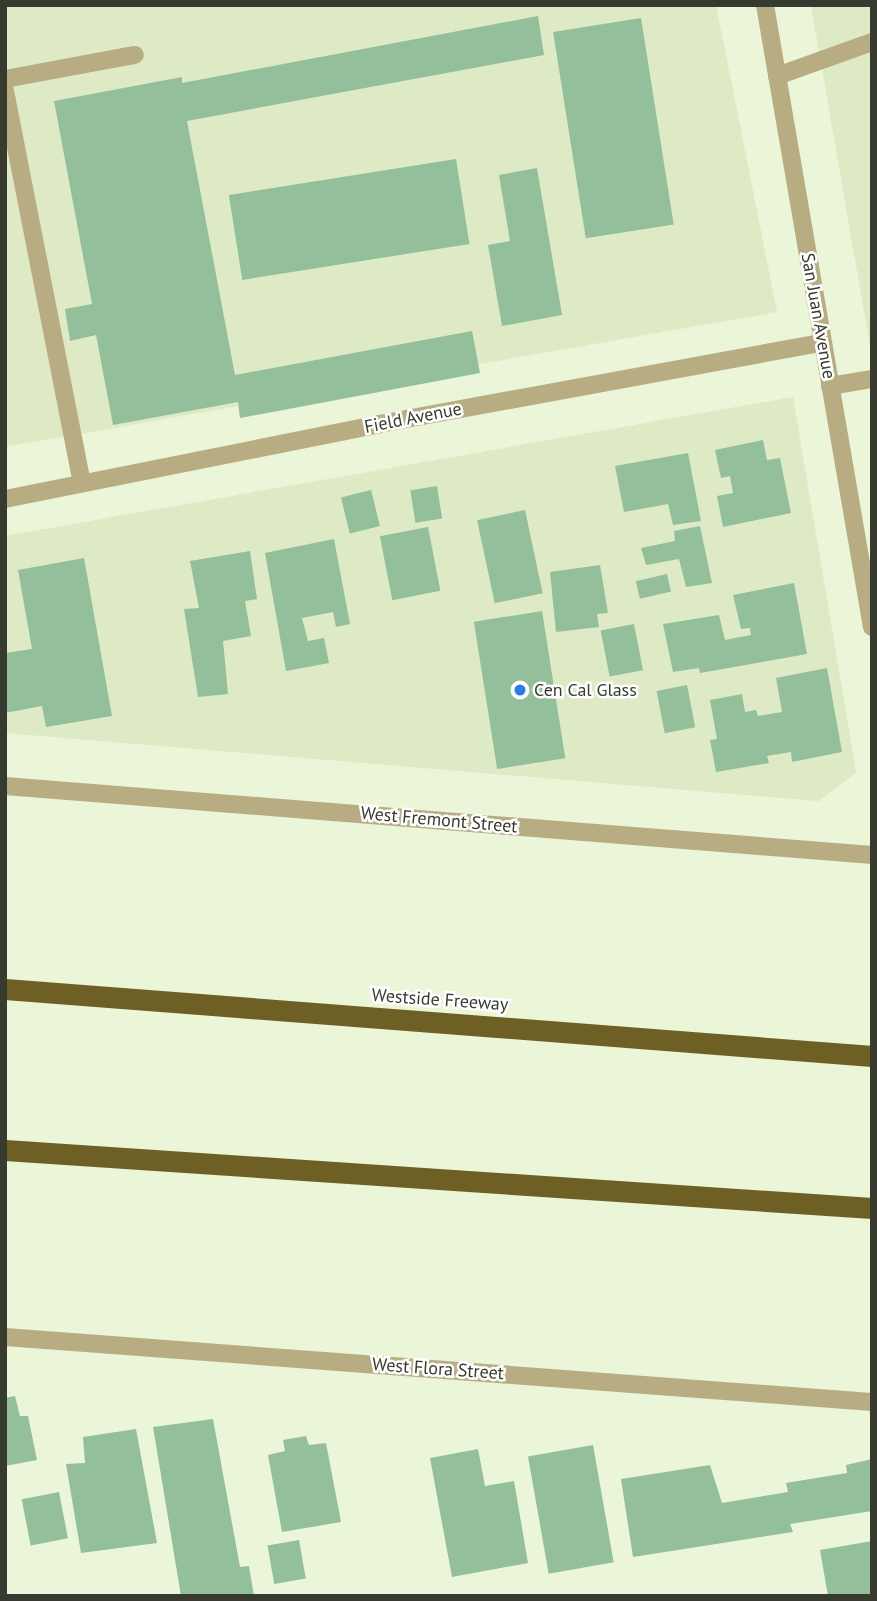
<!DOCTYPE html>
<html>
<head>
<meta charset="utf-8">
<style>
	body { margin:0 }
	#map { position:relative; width:877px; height:1601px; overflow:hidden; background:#ebf5d8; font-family:"PT Sans",sans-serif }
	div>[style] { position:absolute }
	.built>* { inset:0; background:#dee9c6 }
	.building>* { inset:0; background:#93c09a; transform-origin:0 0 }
	.service>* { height:18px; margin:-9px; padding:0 9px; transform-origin:9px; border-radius:9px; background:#b8ad82 }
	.minor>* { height:18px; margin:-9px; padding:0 9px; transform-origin:9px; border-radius:9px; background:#b8ad82 }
	.tertiary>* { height:18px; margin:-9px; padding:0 9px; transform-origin:9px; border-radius:9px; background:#b8ad82 }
	.motorway>* { height:21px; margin:-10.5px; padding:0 10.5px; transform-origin:10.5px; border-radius:10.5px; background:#6e5f25 }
	.dots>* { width:19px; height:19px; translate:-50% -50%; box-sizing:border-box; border:4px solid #fff; border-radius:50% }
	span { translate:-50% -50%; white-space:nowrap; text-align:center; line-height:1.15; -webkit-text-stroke:5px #fff; paint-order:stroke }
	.street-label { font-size:18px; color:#373b2f }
	.poi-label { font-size:18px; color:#373b2f }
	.left { translate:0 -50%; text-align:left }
	.frame { position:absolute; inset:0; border:7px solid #373b2f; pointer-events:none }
</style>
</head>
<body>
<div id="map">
	<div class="built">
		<i style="clip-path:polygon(5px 5px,716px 5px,777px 312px,5px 447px)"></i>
		<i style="clip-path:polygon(811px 5px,872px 5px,872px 358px)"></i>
		<i style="clip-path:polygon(793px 397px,856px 773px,819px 801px,5px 733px,5px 536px)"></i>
	</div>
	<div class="building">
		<i style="clip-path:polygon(538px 16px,544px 55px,187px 121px,235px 375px,472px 331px,480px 373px,240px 418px,238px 402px,113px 425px,96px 335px,70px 341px,65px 309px,92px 304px,54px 101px,182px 77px,182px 83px)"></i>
		<i style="left:641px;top:18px;width:209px;height:89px;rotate:81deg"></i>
		<i style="left:456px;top:159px;width:86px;height:230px;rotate:81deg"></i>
		<i style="clip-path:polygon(537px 168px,562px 315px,502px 326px,488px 245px,510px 241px,499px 175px)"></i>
		<i style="clip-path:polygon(763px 440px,767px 460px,780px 458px,791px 513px,723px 527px,717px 496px,733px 493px,730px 476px,721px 478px,715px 450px)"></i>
		<i style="clip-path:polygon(688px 453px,701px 521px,673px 525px,668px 504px,624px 512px,615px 466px)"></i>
		<i style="left:437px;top:486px;width:33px;height:27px;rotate:81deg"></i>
		<i style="left:371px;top:490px;width:37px;height:31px;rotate:76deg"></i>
		<i style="left:525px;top:510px;width:85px;height:49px;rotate:78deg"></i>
		<i style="clip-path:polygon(700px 526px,712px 583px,686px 587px,679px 559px,646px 565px,641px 548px,675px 541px,674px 531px)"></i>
		<i style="left:428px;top:527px;width:65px;height:49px;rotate:79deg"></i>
		<i style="clip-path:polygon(334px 539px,350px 624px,336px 627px,333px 612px,302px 618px,308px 641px,324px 638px,329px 663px,286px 671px,265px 553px)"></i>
		<i style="clip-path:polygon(250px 551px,257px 599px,245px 601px,251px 636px,223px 641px,228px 694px,198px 697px,184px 609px,199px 608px,190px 561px)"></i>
		<i style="clip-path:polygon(84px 558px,112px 716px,46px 727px,42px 706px,5px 713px,5px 653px,32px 649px,18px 570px)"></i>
		<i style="clip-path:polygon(600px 565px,608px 613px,597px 614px,599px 627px,556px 632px,550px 572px)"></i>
		<i style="left:667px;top:574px;width:18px;height:32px;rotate:77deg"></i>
		<i style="clip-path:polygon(794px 583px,807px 654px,700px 673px,699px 668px,673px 672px,663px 624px,719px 615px,725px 640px,751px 635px,750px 628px,741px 629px,733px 595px)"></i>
		<i style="left:542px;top:611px;width:149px;height:69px;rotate:81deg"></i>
		<i style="left:634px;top:624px;width:47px;height:34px;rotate:79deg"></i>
		<i style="clip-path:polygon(827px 668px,842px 752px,792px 762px,791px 752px,767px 756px,769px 763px,716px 772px,710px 740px,717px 739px,710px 700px,742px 694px,745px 712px,756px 710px,758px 716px,782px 712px,776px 678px)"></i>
		<i style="left:687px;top:685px;width:43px;height:31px;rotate:79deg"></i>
		<i style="clip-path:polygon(15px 1396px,20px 1416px,28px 1416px,37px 1460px,5px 1466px,5px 1398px)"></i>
		<i style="clip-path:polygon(213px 1419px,240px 1567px,249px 1566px,254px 1596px,181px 1596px,153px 1427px)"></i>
		<i style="clip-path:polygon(136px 1429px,157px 1543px,81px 1553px,66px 1464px,85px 1463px,83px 1437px)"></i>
		<i style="clip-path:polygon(306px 1436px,309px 1445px,326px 1443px,341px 1522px,282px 1532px,268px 1455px,285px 1451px,283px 1440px)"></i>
		<i style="left:593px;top:1445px;width:119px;height:66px;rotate:80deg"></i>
		<i style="clip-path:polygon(478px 1449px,485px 1486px,514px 1481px,528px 1563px,452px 1577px,430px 1458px)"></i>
		<i style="clip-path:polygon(872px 1459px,872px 1511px,790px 1524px,793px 1532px,633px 1557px,621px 1479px,710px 1465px,722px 1503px,788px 1492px,786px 1483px,847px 1473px,846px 1465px)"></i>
		<i style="left:59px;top:1492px;width:47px;height:38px;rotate:79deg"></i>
		<i style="left:299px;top:1540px;width:39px;height:32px;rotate:80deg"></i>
		<i style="clip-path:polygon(872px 1541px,872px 1596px,828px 1596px,820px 1550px)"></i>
	</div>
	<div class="service">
		<i style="left:777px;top:76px;width:101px;rotate:-19.7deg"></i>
		<i style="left:5px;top:79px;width:132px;rotate:-10.5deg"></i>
		<i style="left:5px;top:91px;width:400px;rotate:78.9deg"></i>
		<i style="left:830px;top:386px;width:43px;rotate:-9.5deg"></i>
	</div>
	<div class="minor">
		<i style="left:765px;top:5px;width:631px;rotate:80.24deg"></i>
		<i style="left:5px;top:499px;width:381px;rotate:-11.3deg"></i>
		<i style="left:379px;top:424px;width:450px;rotate:-10.4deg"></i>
		<i style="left:5px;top:1337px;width:869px;rotate:4.29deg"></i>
	</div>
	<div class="tertiary">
		<i style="left:5px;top:786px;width:870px;rotate:4.55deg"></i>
	</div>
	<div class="motorway">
		<i style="left:5px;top:989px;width:870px;rotate:4.42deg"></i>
		<i style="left:5px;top:1150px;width:869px;rotate:3.83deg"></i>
	</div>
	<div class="dots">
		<i style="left:520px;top:690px;background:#2d7de8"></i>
	</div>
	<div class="street-label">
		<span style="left:818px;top:316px;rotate:80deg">San Juan Avenue</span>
		<span style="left:413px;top:418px;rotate:-11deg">Field Avenue</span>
		<span style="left:439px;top:820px;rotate:5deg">West Fremont Street</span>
		<span style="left:440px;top:1000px;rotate:4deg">Westside Freeway</span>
		<span style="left:438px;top:1369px;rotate:4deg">West Flora Street</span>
	</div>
	<div class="poi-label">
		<span class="left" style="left:534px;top:690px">Cen Cal Glass</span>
	</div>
	<div class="frame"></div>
</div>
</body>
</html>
